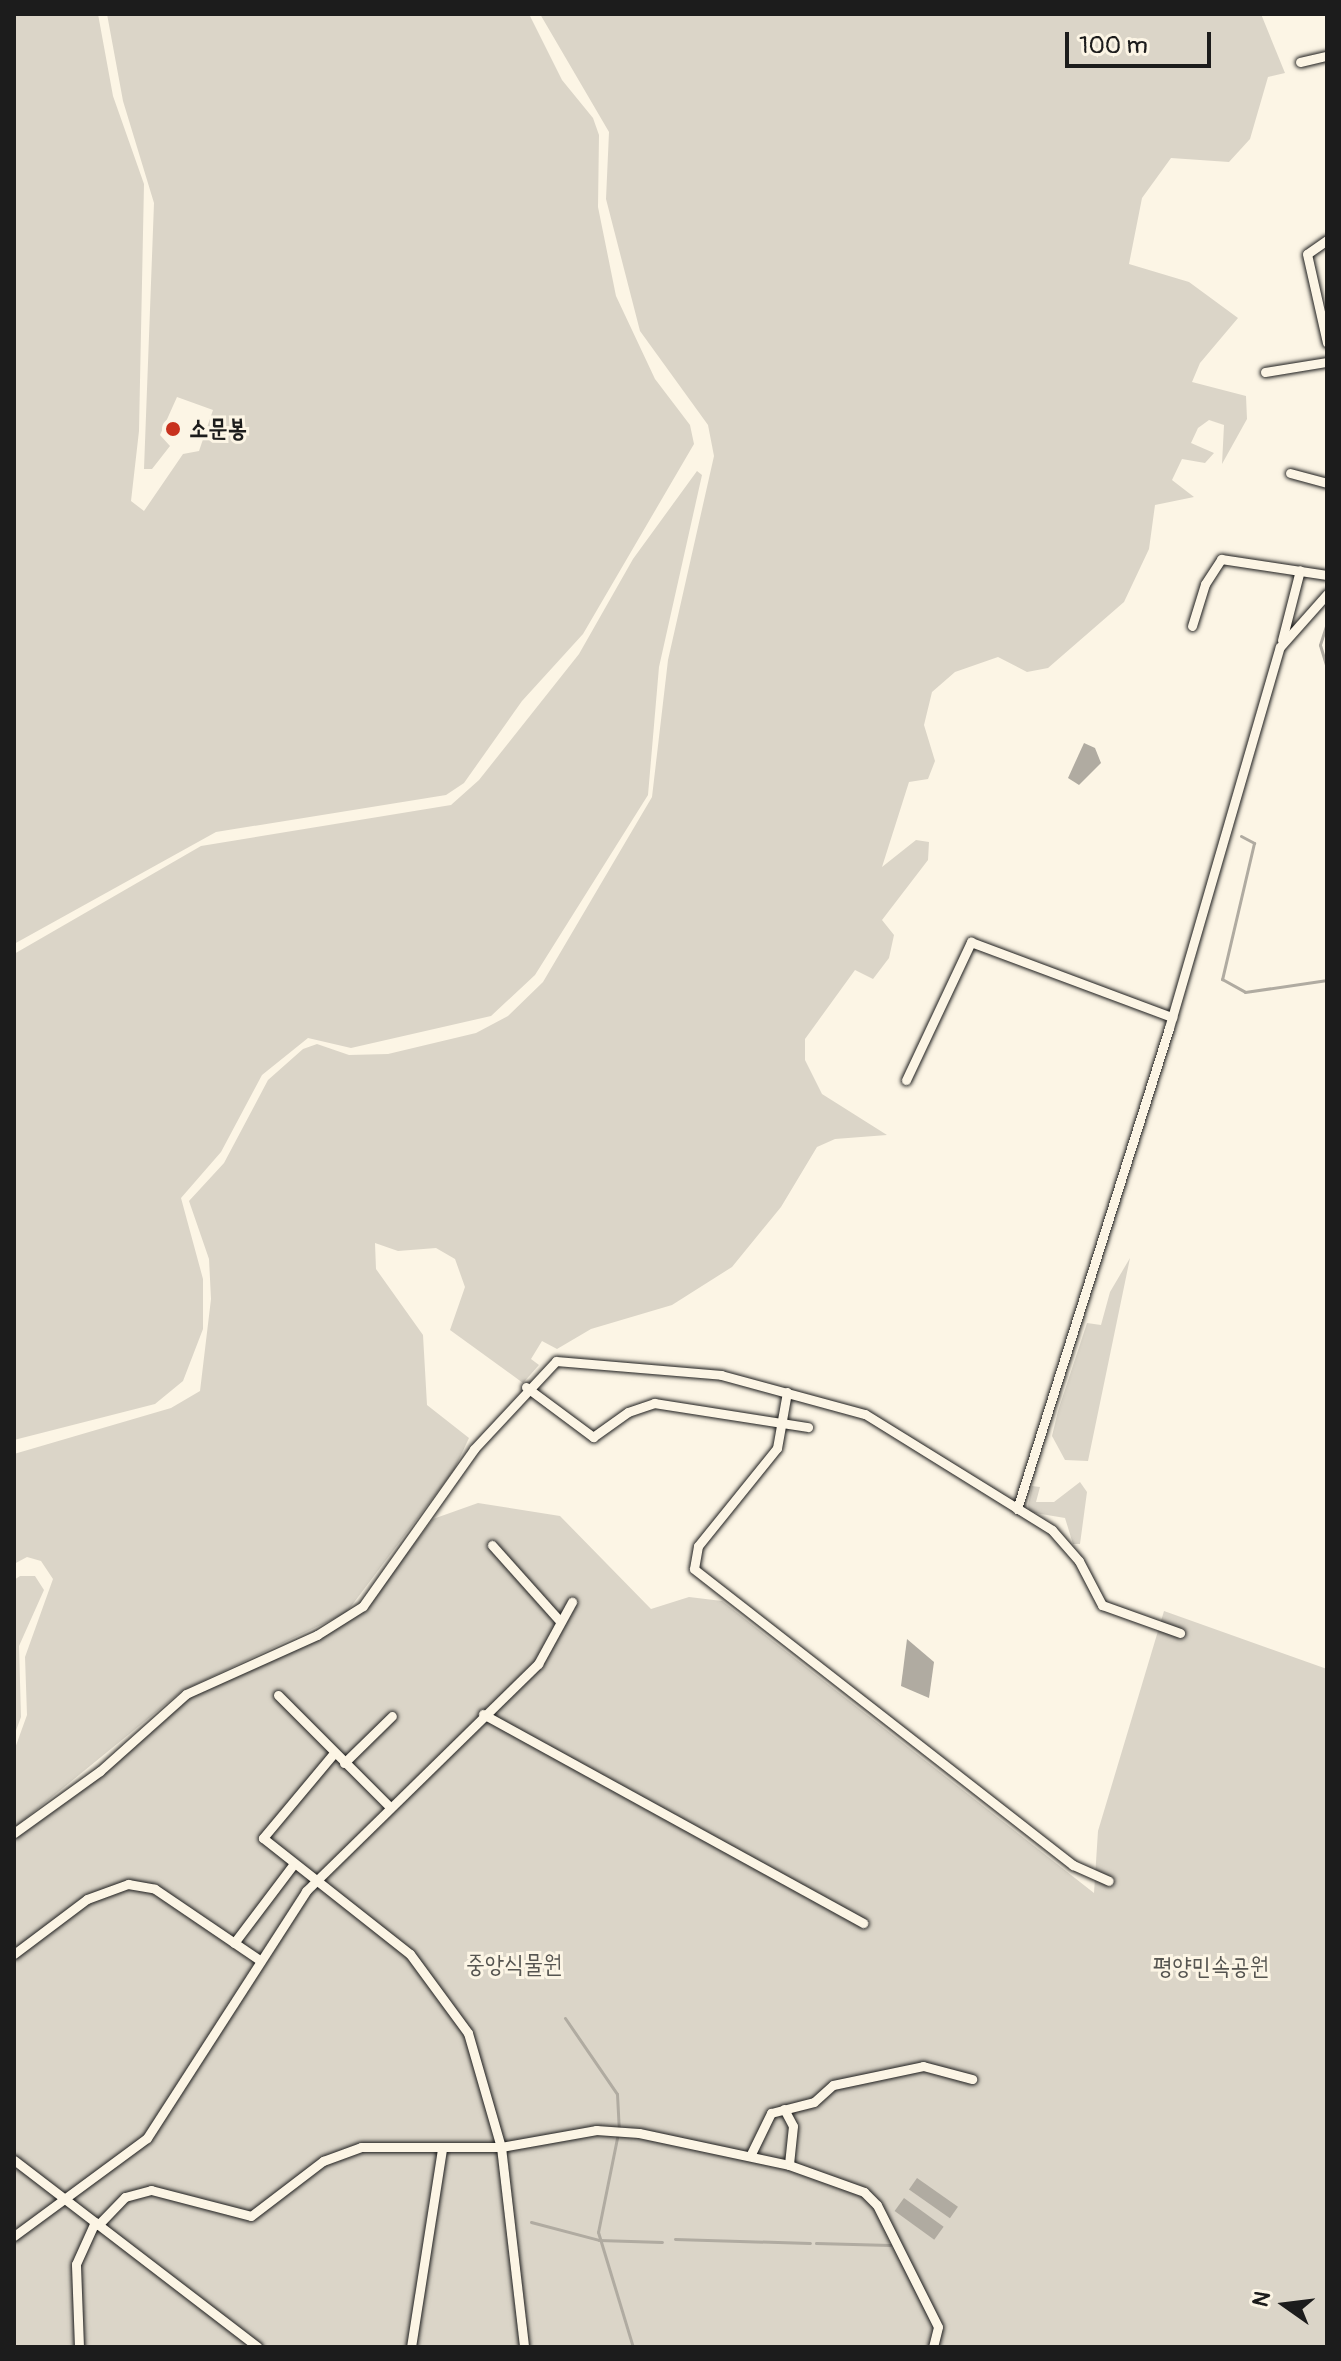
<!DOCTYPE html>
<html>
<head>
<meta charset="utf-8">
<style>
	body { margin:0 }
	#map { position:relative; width:1341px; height:2361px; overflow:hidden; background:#fcf5e5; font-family:Pangolin,"Poor Story",sans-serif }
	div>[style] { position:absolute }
	.green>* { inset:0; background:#dbd5c8 }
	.water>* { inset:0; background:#b0aba1; transform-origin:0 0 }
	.stream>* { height:3px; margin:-1.5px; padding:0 1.5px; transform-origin:1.5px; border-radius:1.5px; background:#b0aba1 }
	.roads { filter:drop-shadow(0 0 2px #1c1c1c) drop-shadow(0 0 2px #1c1c1c) }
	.minor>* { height:9px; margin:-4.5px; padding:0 4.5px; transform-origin:4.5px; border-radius:4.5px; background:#fcf5e5 }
	.dots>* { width:22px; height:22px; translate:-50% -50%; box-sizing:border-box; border:4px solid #fcf5e5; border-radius:50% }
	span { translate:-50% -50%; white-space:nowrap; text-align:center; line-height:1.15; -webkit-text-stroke:6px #fcf5e5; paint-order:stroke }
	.poi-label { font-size:24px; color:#1c1c1c; font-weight:700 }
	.left { translate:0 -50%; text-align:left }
	.park-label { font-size:24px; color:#555450 }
	.frame { position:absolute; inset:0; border:16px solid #1c1c1c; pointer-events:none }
	.north { position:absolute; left:1245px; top:2265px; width:80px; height:80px; -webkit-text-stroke:6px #fcf5e5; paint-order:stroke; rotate:284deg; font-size:22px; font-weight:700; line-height:32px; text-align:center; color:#1c1c1c }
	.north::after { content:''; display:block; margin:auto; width:28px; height:36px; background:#1c1c1c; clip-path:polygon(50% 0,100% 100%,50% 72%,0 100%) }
	.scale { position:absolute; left:1065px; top:32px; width:146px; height:36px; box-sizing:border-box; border:4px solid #1c1c1c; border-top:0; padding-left:10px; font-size:24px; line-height:28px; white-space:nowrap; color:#1c1c1c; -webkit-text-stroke:6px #fcf5e5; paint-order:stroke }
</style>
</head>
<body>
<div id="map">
	<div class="green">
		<i style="clip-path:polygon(14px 14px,98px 14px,113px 96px,144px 184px,139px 431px,131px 501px,144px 511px,183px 454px,199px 451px,213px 410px,177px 397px,160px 435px,170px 446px,152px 469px,144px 469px,154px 203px,123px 101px,107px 14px,529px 14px,562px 80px,593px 118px,599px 135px,598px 207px,616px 296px,655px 379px,690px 425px,694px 444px,583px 634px,522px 701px,464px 783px,446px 795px,216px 832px,14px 944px)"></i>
		<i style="clip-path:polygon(540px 14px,1261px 14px,1285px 73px,1268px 77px,1250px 139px,1229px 162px,1171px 158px,1142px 198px,1129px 264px,1189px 282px,1238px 318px,1200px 363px,1192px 382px,1246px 396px,1247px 419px,1222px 464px,1224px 425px,1209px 420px,1198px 428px,1191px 443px,1214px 453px,1205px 463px,1182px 459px,1172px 480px,1194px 497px,1155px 505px,1149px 549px,1124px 602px,1048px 668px,1027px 672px,998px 657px,955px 672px,932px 692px,924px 725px,935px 761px,928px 779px,909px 782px,882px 867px,916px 840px,929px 842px,928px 860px,882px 920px,894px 935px,889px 958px,873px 979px,855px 970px,805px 1039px,805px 1060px,822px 1094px,887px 1135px,835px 1139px,817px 1147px,781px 1207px,732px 1267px,672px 1305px,591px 1329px,557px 1349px,542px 1341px,531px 1359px,539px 1365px,523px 1383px,450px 1330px,465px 1287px,455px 1259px,436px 1248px,398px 1251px,375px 1243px,376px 1269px,423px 1335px,427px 1405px,469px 1438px,454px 1470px,346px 1613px,182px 1691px,14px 1828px,14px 1751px,27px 1715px,25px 1657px,53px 1579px,41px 1561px,27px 1557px,14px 1564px,14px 1454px,171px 1408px,200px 1391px,211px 1299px,209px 1259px,189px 1201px,224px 1163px,268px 1080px,303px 1049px,317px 1044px,349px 1055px,388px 1054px,476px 1033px,508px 1016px,543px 982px,652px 797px,668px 660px,714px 456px,708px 425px,640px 331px,606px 199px,609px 132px)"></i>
		<i style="clip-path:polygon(697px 471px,702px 475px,659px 667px,648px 795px,535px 975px,491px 1016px,351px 1048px,308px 1038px,262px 1075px,221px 1152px,181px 1198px,203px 1279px,203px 1329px,183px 1381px,155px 1404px,14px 1440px,14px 954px,201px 846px,451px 805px,479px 780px,579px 654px,633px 559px)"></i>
		<i style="clip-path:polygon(1130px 1258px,1088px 1461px,1065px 1460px,1052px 1436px,1058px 1411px,1087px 1323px,1101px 1325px,1110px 1292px)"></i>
		<i style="clip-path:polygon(1080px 1482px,1087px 1492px,1080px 1544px,1073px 1544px,1065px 1518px,1029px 1512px,1028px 1505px,1032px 1486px,1040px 1487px,1036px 1502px,1054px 1502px)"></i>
		<i style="clip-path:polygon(478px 1503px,560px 1516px,651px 1609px,689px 1597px,722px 1601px,1094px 1893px,1098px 1831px,1164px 1611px,1327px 1669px,1327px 2347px,14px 2347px,14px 1840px,89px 1786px,191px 1695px,303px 1647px,364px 1610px,433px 1519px)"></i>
		<i style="clip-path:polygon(20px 1576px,35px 1576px,44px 1590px,19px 1646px,21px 1717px,14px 1736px,14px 1580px)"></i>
	</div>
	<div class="water">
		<i style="clip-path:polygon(1084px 743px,1095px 748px,1101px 763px,1079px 785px,1068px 778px)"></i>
		<i style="clip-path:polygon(907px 1639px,934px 1662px,929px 1698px,901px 1686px)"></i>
		<i style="left:917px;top:2178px;width:50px;height:14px;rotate:35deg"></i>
		<i style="left:904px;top:2198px;width:49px;height:16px;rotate:36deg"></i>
	</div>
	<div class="stream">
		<i style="left:1327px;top:623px;width:23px;rotate:108deg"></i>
		<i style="left:1320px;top:645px;width:24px;rotate:73deg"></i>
		<i style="left:1241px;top:836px;width:15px;rotate:28deg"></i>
		<i style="left:1254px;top:843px;width:140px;rotate:103.2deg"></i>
		<i style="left:1222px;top:979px;width:26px;rotate:29deg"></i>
		<i style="left:1245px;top:992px;width:83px;rotate:-8.3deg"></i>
		<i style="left:565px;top:2018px;width:92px;rotate:55.6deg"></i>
		<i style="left:617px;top:2094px;width:33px;rotate:87deg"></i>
		<i style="left:618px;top:2133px;width:101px;rotate:101.4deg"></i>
		<i style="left:598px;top:2232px;width:120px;rotate:73.1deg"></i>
		<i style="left:531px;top:2222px;width:70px;rotate:14.8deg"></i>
		<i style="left:599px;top:2240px;width:63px;rotate:1.8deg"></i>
		<i style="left:675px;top:2239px;width:135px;rotate:1.7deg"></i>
		<i style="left:816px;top:2243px;width:74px;rotate:1.5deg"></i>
		<i style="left:94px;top:2347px;width:1px"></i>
	</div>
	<div class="roads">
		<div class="minor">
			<i style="left:1300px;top:62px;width:28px;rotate:-13deg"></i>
			<i style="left:1327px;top:240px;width:24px;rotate:145deg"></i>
			<i style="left:1307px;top:254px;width:91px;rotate:77.3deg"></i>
			<i style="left:1265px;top:372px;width:63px;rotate:-9.2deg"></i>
			<i style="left:1290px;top:473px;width:38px;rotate:15deg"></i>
			<i style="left:1192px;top:626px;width:44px;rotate:-72.8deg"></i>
			<i style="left:1205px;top:584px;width:30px;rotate:-57deg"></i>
			<i style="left:1221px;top:559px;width:107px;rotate:8.6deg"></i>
			<i style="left:1282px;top:640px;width:72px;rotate:-75.6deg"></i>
			<i style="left:906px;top:1080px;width:153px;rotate:-64.8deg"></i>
			<i style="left:971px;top:942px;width:215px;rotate:20.5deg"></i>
			<i style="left:526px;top:1387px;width:84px;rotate:36.7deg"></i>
			<i style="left:593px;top:1437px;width:43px;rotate:-35.5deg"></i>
			<i style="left:628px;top:1412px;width:28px;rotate:-19deg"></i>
			<i style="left:654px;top:1403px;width:156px;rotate:8.9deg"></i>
			<i style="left:787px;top:1392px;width:57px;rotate:100.1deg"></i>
			<i style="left:777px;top:1448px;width:126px;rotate:128.9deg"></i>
			<i style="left:698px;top:1546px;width:23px;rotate:100deg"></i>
			<i style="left:694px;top:1569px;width:481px;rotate:38deg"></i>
			<i style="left:1073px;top:1865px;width:39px;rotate:24deg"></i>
			<i style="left:1017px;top:1509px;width:504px;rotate:-72.46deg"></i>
			<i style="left:1169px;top:1028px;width:397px;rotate:-73.8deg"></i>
			<i style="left:1280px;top:647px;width:71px;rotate:-48.4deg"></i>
			<i style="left:492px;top:1545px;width:101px;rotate:48.2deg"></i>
			<i style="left:278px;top:1695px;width:156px;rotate:45deg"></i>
			<i style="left:483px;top:1714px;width:434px;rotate:28.8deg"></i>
			<i style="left:334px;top:1753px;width:111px;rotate:129.9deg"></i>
			<i style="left:263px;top:1838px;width:187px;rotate:38.3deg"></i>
			<i style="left:410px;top:1954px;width:98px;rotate:53.7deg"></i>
			<i style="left:468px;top:2033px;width:119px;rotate:73.9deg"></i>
			<i style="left:501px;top:2147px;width:201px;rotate:83.4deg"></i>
			<i style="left:344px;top:1763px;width:67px;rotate:-44.4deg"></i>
			<i style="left:14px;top:1833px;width:106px;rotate:-35.8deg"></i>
			<i style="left:100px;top:1771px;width:115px;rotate:-41.8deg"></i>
			<i style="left:186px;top:1694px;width:144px;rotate:-24.2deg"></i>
			<i style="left:317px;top:1635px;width:54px;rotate:-32.2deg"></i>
			<i style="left:363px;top:1606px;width:192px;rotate:-54.7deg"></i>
			<i style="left:474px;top:1449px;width:120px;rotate:-47deg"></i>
			<i style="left:556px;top:1361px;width:166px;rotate:4.8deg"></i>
			<i style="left:721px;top:1375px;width:149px;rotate:15.2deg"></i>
			<i style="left:865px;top:1414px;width:220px;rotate:31.8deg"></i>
			<i style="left:1052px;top:1530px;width:41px;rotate:48.9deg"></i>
			<i style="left:1079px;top:1561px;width:50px;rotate:62.4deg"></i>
			<i style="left:1102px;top:1605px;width:83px;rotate:19.7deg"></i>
			<i style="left:234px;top:1943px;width:98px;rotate:-52.9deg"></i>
			<i style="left:14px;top:1954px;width:91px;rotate:-37deg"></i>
			<i style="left:87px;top:1899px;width:44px;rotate:-20.1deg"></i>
			<i style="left:128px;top:1884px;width:27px;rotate:10deg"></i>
			<i style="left:155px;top:1889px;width:125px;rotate:34.2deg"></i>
			<i style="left:784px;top:2109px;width:19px;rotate:62deg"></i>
			<i style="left:793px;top:2126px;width:39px;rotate:96deg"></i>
			<i style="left:750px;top:2156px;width:48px;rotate:-64deg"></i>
			<i style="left:771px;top:2113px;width:44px;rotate:-14.3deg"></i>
			<i style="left:814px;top:2102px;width:25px;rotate:-42deg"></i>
			<i style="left:833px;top:2085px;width:92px;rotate:-11.9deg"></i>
			<i style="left:923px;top:2066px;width:51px;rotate:14.9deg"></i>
			<i style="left:14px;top:2160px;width:307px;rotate:37.5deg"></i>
			<i style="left:98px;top:2225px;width:39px;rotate:-46deg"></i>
			<i style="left:125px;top:2197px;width:27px;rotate:-15deg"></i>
			<i style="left:151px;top:2190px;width:103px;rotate:14.6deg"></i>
			<i style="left:251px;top:2216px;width:91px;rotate:-37.4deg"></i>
			<i style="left:323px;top:2161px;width:40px;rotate:-20.2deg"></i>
			<i style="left:361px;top:2147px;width:140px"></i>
			<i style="left:501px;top:2147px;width:97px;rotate:-10.1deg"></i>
			<i style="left:596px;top:2130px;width:43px;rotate:4deg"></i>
			<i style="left:639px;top:2133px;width:153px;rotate:12deg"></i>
			<i style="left:789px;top:2165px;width:80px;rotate:19.8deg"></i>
			<i style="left:864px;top:2192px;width:18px;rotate:45deg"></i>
			<i style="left:877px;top:2205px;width:136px;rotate:63.4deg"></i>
			<i style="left:938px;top:2327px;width:21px;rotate:104deg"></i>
			<i style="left:14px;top:2236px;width:165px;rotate:-36.4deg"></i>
			<i style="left:147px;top:2138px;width:294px;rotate:-57.2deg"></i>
			<i style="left:306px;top:1891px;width:325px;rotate:-44.4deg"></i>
			<i style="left:538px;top:1664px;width:71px;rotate:-61.3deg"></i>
			<i style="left:79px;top:2347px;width:83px;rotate:-92.1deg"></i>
			<i style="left:76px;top:2264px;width:46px;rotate:-65.7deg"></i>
			<i style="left:411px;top:2347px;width:201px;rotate:-81.1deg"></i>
		</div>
	</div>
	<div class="dots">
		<i style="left:173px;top:429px;background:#c8321e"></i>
	</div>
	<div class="poi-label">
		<span class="left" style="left:189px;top:429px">소문봉</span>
	</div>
	<div class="park-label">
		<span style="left:514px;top:1965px">중앙식물원</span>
		<span style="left:1211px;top:1967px">평양민속공원</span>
	</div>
	<div class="frame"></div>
	<div class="north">N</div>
	<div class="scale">100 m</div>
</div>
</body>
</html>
